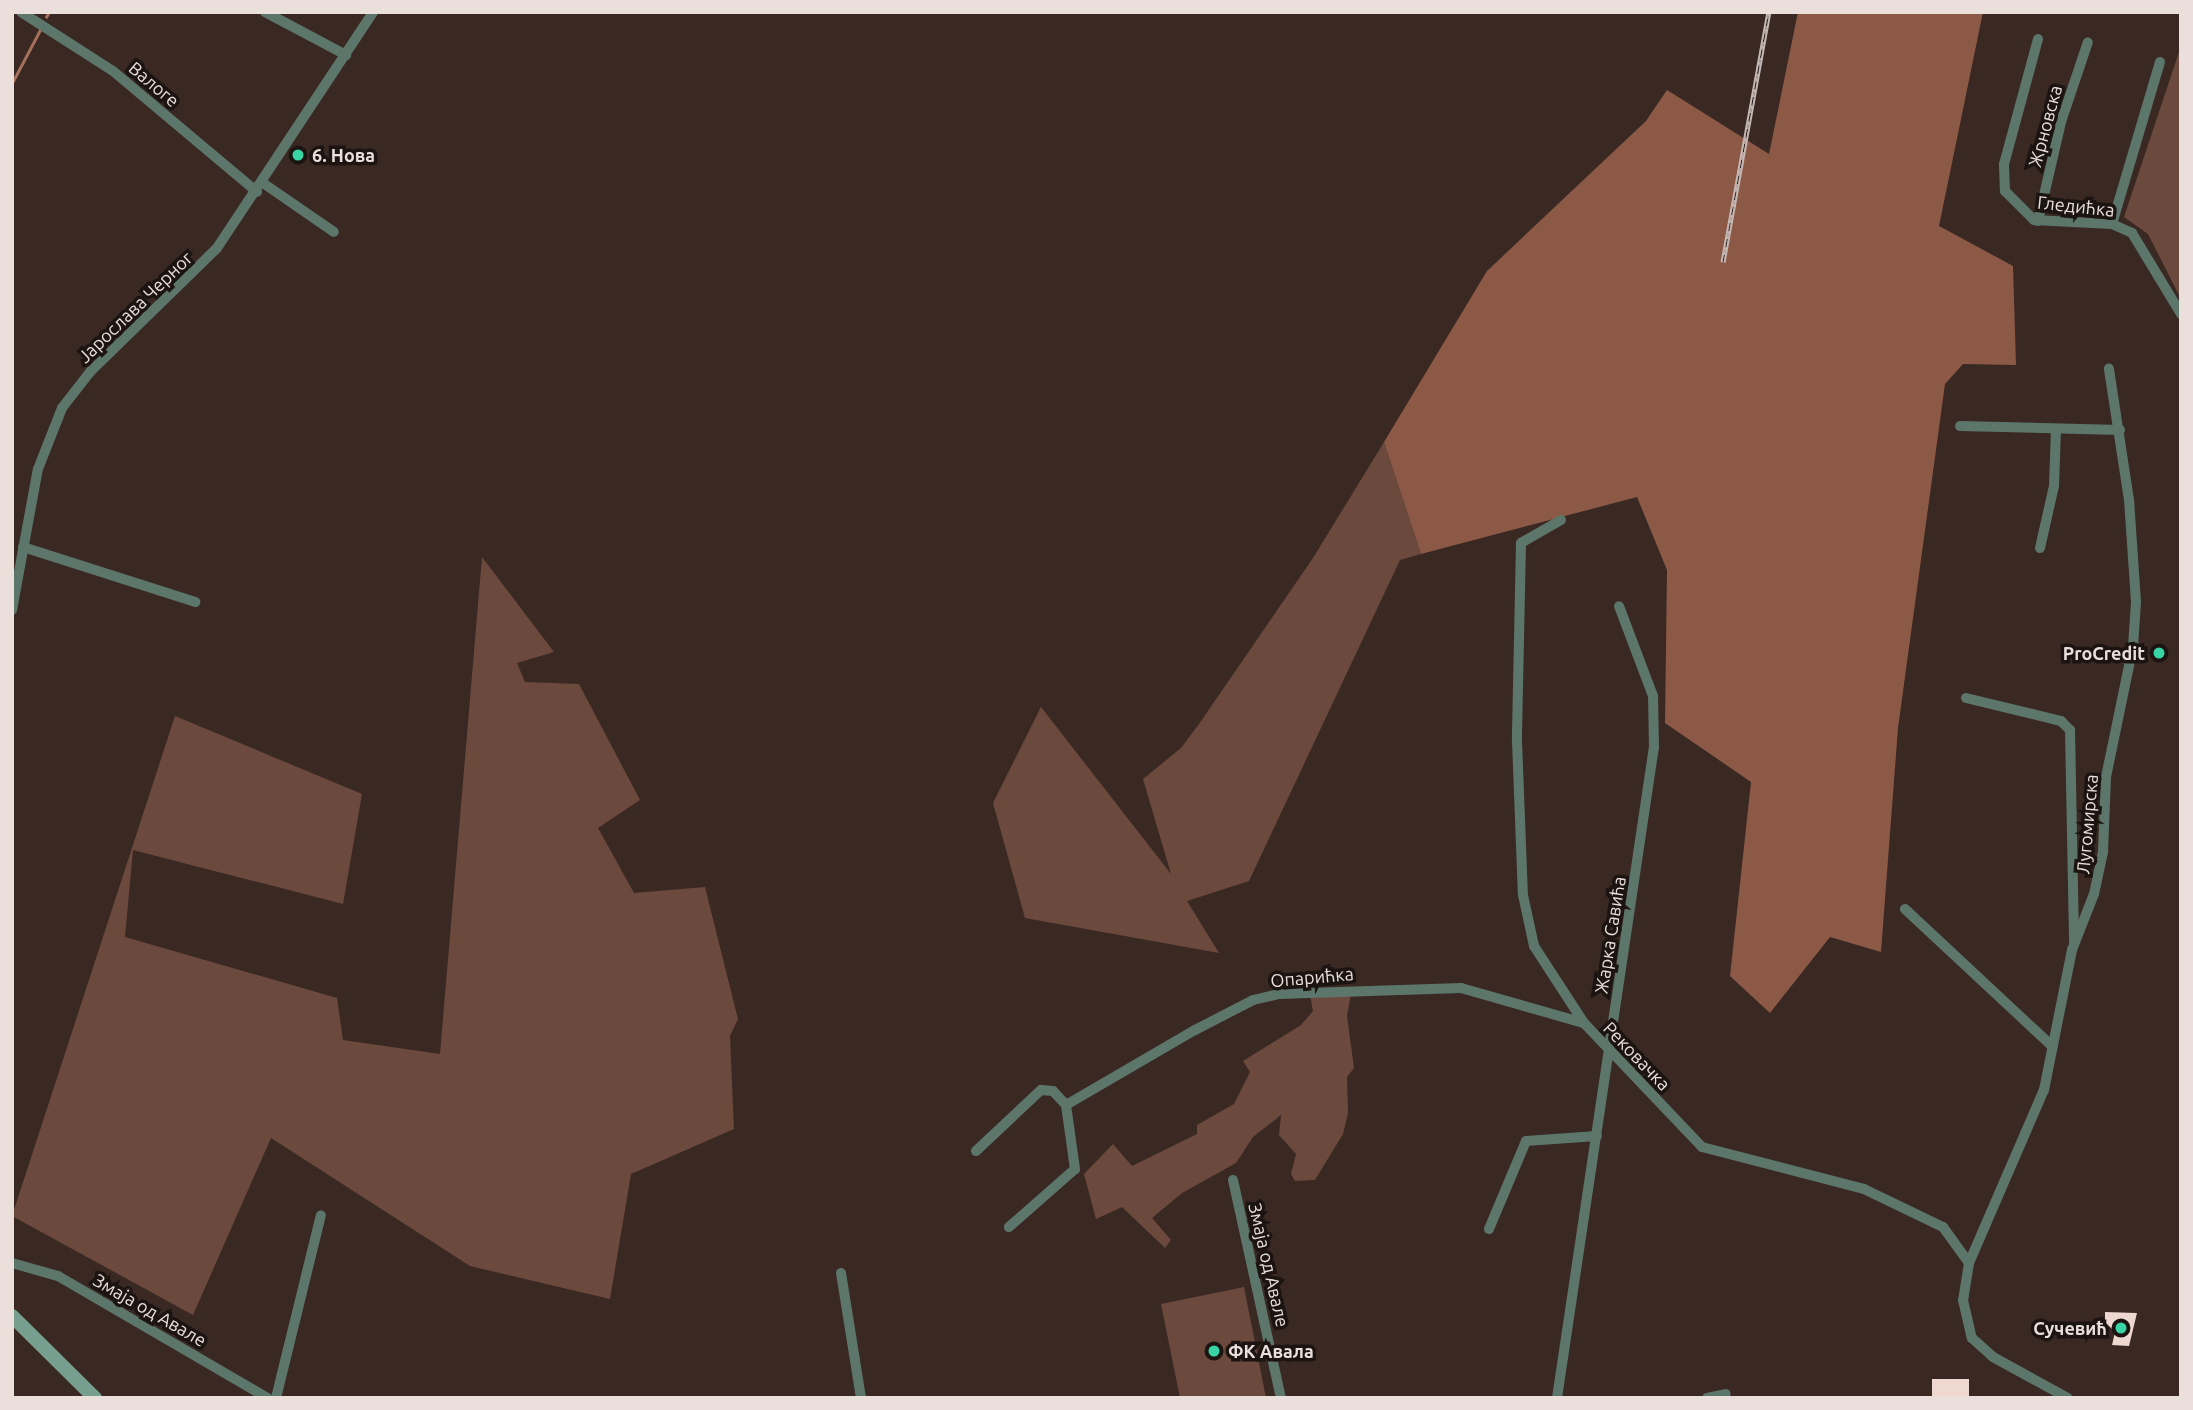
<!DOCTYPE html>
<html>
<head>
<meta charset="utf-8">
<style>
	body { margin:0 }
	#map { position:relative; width:2193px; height:1410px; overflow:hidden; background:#3a2923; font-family:Ubuntu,sans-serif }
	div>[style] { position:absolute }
	.green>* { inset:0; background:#6c493d }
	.forest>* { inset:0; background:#8d5947 }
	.stream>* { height:2.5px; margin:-1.25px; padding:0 1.25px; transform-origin:1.25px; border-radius:1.25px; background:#a6705d }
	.building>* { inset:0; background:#eed8d0; transform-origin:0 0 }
	.minor>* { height:10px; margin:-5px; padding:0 5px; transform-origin:5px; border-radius:5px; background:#5d766c }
	.secondary>* { height:14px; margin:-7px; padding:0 7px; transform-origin:7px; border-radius:7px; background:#779f8f }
	.rail>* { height:5px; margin-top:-2.5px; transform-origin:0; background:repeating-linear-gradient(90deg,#1b1411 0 8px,#c5b9b5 0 16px); box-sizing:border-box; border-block:2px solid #c5b9b5 }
	.dots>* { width:19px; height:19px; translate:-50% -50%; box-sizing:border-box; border:4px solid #1b1411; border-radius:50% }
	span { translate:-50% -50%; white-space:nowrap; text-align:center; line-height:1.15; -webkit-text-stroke:7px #1b1411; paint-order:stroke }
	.street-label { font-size:18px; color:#eadfdb }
	.poi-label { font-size:18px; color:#eadfdb; font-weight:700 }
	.left { translate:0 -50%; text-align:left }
	.right { translate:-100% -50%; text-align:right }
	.frame { position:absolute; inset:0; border:14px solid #eadfdb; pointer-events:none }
</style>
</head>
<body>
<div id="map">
	<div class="green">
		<i style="clip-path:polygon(2181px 46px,2181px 299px,2148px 234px,2124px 217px)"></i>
		<i style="clip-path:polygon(1384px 442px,1421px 554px,1400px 560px,1249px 881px,1187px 901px,1219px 953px,1025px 918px,993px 803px,1041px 707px,1171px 874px,1143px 779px,1181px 748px,1199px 724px,1313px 558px)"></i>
		<i style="clip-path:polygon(482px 557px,554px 652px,517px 663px,525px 682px,579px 684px,640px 800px,598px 828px,634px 893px,705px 887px,738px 1019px,730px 1036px,734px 1129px,631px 1174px,610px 1299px,470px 1266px,271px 1138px,193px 1315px,12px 1216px,175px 716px,362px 794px,343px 904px,133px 850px,125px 937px,337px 998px,343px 1040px,440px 1054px)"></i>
		<i style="clip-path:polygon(1351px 994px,1347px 1016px,1354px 1068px,1347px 1077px,1348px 1113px,1343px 1134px,1315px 1180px,1295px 1181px,1291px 1174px,1296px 1154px,1279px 1135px,1281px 1115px,1253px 1137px,1236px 1163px,1182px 1193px,1152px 1218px,1171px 1240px,1165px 1248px,1122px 1207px,1096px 1219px,1084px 1174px,1113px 1144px,1132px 1166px,1197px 1134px,1197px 1125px,1234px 1104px,1250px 1072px,1243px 1061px,1301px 1025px,1313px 1011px,1310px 995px)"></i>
		<i style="clip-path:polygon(1244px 1287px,1266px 1398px,1180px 1398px,1161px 1304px)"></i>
	</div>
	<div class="forest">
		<i style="clip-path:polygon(1798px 12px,1983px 12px,1939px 226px,2013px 266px,2016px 365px,1963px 364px,1945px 384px,1898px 728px,1881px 952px,1830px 937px,1770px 1013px,1730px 976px,1751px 782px,1665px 723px,1667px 570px,1637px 497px,1421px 554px,1384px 442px,1487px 271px,1646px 121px,1667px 90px,1769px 154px)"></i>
	</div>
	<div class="stream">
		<i style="left:46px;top:17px;width:6px;rotate:-59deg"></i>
		<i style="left:12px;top:83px;width:60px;rotate:-62.2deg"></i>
	</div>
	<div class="building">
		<i style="clip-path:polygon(2105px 1312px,2137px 1313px,2129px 1346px,2112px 1345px,2115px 1332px,2105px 1322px)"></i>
		<i style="left:1969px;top:1379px;width:19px;height:37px;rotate:90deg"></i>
	</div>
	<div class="minor">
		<i style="left:21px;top:12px;width:109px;rotate:32.7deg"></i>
		<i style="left:113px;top:71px;width:188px;rotate:40deg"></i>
		<i style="left:265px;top:12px;width:92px;rotate:28deg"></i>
		<i style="left:2038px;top:39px;width:130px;rotate:105.2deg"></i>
		<i style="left:2004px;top:164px;width:27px;rotate:88deg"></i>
		<i style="left:2005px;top:191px;width:41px;rotate:45deg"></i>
		<i style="left:2034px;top:220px;width:78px;rotate:2.9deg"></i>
		<i style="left:2112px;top:224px;width:22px;rotate:24deg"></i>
		<i style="left:2132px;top:233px;width:95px;rotate:58.8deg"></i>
		<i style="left:263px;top:183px;width:86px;rotate:34.6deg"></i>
		<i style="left:2038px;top:221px;width:102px;rotate:-76.9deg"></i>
		<i style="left:2061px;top:122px;width:84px;rotate:-71.4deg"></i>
		<i style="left:2112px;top:224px;width:169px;rotate:-73.5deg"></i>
		<i style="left:1960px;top:426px;width:160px;rotate:1.4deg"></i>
		<i style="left:1561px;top:520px;width:46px;rotate:150.1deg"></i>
		<i style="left:1521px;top:543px;width:198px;rotate:91.2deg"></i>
		<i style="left:1517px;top:741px;width:154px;rotate:87.8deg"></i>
		<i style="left:1523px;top:895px;width:52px;rotate:77.8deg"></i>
		<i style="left:1534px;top:946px;width:92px;rotate:57deg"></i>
		<i style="left:1584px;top:1023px;width:171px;rotate:46.4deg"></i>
		<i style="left:1702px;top:1147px;width:167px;rotate:14.5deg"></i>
		<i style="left:1864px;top:1189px;width:88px;rotate:25.7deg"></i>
		<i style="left:1943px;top:1227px;width:44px;rotate:54.2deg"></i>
		<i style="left:1969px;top:1263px;width:37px;rotate:99deg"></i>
		<i style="left:1963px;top:1300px;width:39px;rotate:77deg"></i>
		<i style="left:1972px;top:1338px;width:28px;rotate:42deg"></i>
		<i style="left:1993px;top:1357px;width:85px;rotate:28.7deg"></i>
		<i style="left:23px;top:547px;width:181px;rotate:17.7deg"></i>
		<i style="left:2040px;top:548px;width:64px;rotate:-77.3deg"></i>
		<i style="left:2054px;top:486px;width:57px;rotate:-88deg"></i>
		<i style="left:12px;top:610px;width:143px;rotate:-79.6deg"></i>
		<i style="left:38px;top:469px;width:66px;rotate:-68.5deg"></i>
		<i style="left:62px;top:408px;width:46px;rotate:-52.1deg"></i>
		<i style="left:90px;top:372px;width:177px;rotate:-44.3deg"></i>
		<i style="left:217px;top:248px;width:283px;rotate:-56.5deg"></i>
		<i style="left:1966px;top:698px;width:98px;rotate:13.6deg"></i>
		<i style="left:2061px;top:721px;width:13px;rotate:45deg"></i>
		<i style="left:2070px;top:730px;width:212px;rotate:88.9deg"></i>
		<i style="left:1905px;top:909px;width:202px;rotate:43deg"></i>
		<i style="left:1066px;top:1105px;width:149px;rotate:-30.2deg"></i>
		<i style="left:1195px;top:1030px;width:65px;rotate:-27.3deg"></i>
		<i style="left:1253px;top:1000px;width:27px;rotate:-13deg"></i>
		<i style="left:1279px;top:994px;width:182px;rotate:-1.9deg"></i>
		<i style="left:1461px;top:988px;width:128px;rotate:15.9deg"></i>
		<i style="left:976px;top:1151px;width:89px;rotate:-43.2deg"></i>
		<i style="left:1041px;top:1090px;width:12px;rotate:5deg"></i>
		<i style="left:1053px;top:1091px;width:19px;rotate:47deg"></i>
		<i style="left:1066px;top:1105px;width:65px;rotate:82deg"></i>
		<i style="left:1075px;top:1169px;width:88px;rotate:138.7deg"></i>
		<i style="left:1233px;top:1180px;width:223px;rotate:77.6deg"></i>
		<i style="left:1489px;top:1229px;width:95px;rotate:-67.2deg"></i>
		<i style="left:1526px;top:1141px;width:71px;rotate:-4deg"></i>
		<i style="left:12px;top:1263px;width:48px;rotate:15.8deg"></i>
		<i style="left:58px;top:1276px;width:243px;rotate:30.2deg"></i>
		<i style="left:1969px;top:1263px;width:189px;rotate:-66.6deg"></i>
		<i style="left:2044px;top:1090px;width:143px;rotate:-78.7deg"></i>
		<i style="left:2072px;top:950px;width:60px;rotate:-68.6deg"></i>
		<i style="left:2094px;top:894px;width:43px;rotate:-77.9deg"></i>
		<i style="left:2103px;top:852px;width:75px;rotate:-87.7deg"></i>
		<i style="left:2106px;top:777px;width:133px;rotate:-78.3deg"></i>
		<i style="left:2133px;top:647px;width:45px;rotate:-86.2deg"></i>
		<i style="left:2136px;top:602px;width:102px;rotate:-93.9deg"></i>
		<i style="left:2129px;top:500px;width:133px;rotate:-98.7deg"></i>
		<i style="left:841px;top:1273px;width:127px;rotate:80.9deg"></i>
		<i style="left:276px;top:1398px;width:188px;rotate:-76.2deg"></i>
		<i style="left:1557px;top:1398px;width:658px;rotate:-81.53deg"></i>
		<i style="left:1654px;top:747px;width:51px;rotate:-91.1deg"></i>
		<i style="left:1653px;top:696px;width:96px;rotate:-110.7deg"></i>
		<i style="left:1707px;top:1398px;width:19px;rotate:-12deg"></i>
	</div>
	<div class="secondary">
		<i style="left:12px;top:1316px;width:117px;rotate:44.7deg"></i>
	</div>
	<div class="rail">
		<i style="left:1723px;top:262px;width:254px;rotate:-79.6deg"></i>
	</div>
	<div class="dots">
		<i style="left:298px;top:155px;background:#39d4a5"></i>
		<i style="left:2159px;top:653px;background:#39d4a5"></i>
		<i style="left:2121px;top:1328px;background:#39d4a5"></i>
		<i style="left:1214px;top:1351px;background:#39d4a5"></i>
	</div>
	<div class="street-label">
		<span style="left:154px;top:84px;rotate:40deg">Валоге</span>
		<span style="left:2045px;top:126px;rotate:-75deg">Жрновска</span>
		<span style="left:2076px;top:206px;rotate:6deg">Гледићка</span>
		<span style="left:135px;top:307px;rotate:-44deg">Јарослава Черног</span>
		<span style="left:2087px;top:824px;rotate:-85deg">Лугомирска</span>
		<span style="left:1610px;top:935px;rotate:-81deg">Жарка Савића</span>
		<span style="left:1312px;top:977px;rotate:-5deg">Опарићка</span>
		<span style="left:1637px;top:1056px;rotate:46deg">Рековачка</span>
		<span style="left:1269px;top:1265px;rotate:77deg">Змаја од Авале</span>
		<span style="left:150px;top:1310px;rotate:30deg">Змаја од Авале</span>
	</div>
	<div class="poi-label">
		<span class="left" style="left:312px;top:155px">6. Нова</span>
		<span class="right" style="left:2145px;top:653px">ProCredit</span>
		<span class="right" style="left:2107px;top:1328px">Сучевић</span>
		<span class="left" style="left:1228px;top:1351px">ФК Авала</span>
	</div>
	<div class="frame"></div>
</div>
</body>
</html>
